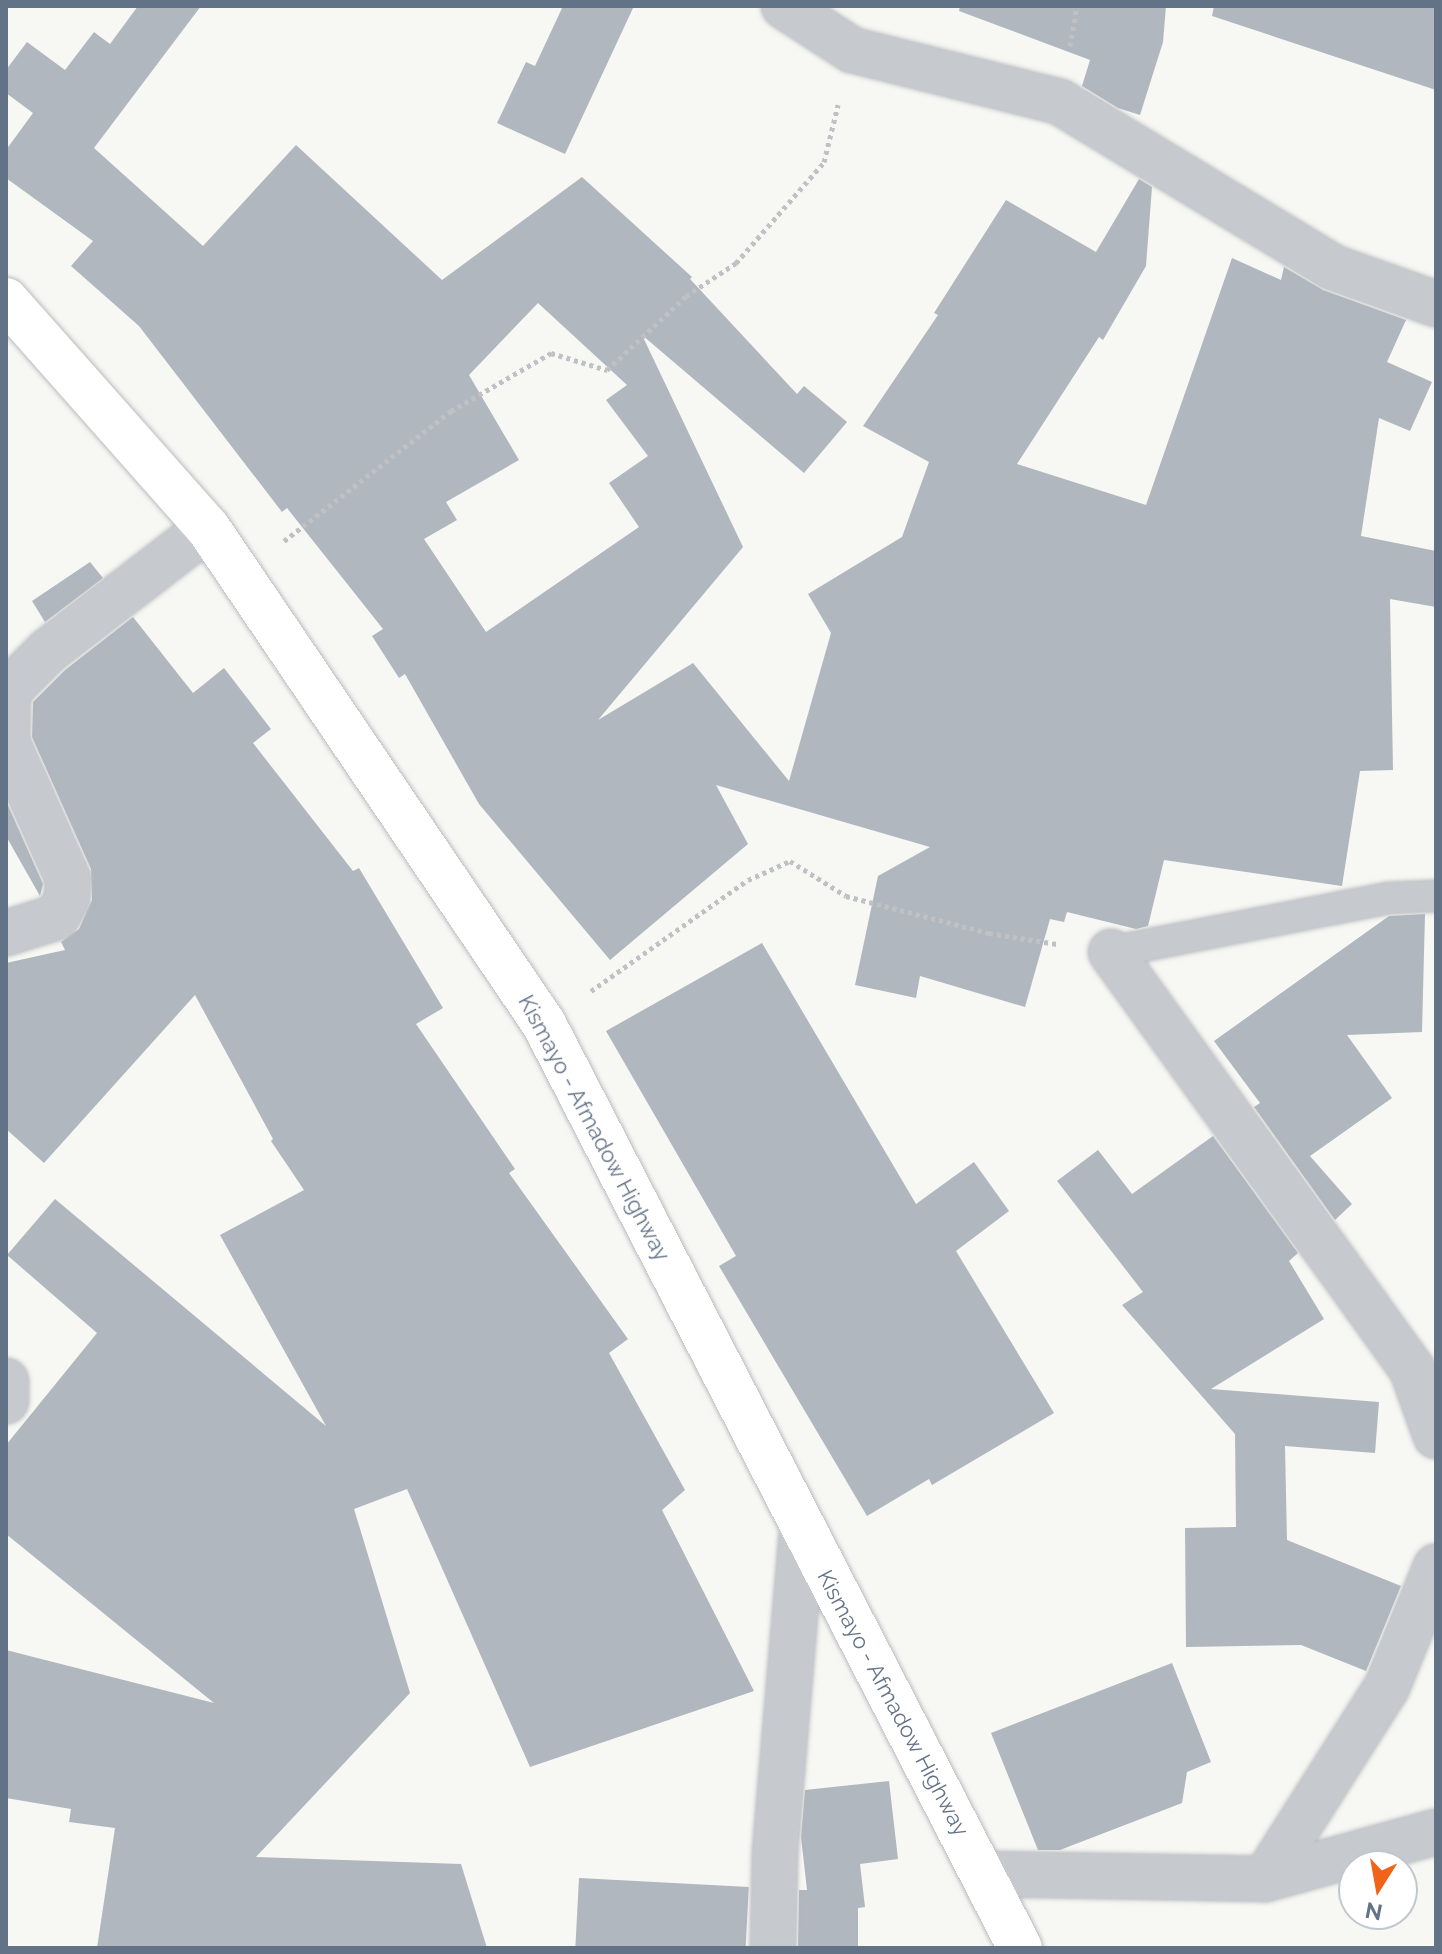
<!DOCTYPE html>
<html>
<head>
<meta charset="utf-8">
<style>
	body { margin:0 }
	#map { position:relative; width:1442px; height:1954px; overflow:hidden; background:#f7f7f3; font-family:Raleway,sans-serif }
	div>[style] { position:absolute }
	.building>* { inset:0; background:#b0b7be; transform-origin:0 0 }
	.path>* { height:5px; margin-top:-2.5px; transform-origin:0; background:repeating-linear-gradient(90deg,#bfc1c4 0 4px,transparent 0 8px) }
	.roads { filter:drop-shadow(0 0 2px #b9bcc1) drop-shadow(0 0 2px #b9bcc1) }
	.service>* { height:30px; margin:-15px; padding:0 15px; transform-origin:15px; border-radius:15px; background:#c6c9cd }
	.minor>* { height:44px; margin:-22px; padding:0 22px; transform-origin:22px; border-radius:22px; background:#c6c9cd }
	.primary>* { height:44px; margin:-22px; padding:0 22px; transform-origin:22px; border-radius:22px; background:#fff }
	span { translate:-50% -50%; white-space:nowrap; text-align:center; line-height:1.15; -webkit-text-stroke:8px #fff; paint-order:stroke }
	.street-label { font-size:22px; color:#637387 }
	.frame { position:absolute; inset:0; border:8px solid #637387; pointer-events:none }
	.north { position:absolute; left:1338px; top:1850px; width:80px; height:80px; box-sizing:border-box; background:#fff; border:2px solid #c1c7cf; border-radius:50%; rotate:191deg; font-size:22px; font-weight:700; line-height:32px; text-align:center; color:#637387 }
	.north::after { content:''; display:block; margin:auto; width:28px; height:36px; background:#f16319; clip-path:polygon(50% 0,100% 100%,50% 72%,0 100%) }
</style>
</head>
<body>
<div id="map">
	<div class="building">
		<i style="clip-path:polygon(evenodd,138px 6px,201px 6px,94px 148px,203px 246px,296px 145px,442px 280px,582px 177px,692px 277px,690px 279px,797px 394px,804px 386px,847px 422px,804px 473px,642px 335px,743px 547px,598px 720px,693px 663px,789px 781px,831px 633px,808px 594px,902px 537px,929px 462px,863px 426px,938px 315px,934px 313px,1006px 200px,1096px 252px,1139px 179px,1152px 187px,1146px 266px,1103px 340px,1099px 337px,1017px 464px,1146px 505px,1232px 258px,1281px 280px,1284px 267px,1323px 290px,1406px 320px,1387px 362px,1432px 382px,1410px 431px,1379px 418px,1361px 536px,1436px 551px,1436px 607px,1390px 599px,1393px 770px,1360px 771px,1342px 886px,1164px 860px,1148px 926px,1136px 929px,1067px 912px,1064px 922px,1050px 919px,1025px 1007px,920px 976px,916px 998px,855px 985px,878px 876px,930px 847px,716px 785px,748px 844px,610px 960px,479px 804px,405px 674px,399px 678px,372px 636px,383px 629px,287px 508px,282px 512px,139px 326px,71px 266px,93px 241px,6px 178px,6px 150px,33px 113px,6px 93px,6px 70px,27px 42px,65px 70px,94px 32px,110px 44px,138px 6px,538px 303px,627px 385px,606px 400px,648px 456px,609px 483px,639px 527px,486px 632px,424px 539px,457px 520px,446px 502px,519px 460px,469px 375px,538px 303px)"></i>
		<i style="clip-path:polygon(563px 6px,634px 6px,565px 154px,497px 123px,526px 62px,535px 66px)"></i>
		<i style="clip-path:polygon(960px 6px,1166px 6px,1163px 42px,1140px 115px,1118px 108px,1082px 86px,1090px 60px,959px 11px)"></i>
		<i style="clip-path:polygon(1214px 6px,1436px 6px,1436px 90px,1212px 16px)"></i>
		<i style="clip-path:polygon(90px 562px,103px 578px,45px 622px,32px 601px)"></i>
		<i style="clip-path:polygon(133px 617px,193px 693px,224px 668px,271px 729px,253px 743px,353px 871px,359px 868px,443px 1008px,416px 1024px,515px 1169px,509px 1173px,628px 1339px,609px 1353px,685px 1490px,662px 1510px,754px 1691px,530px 1767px,407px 1489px,354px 1509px,410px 1693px,256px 1857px,461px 1864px,487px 1948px,97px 1948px,115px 1828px,69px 1822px,71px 1809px,6px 1798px,6px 1650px,214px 1703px,6px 1534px,6px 1445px,97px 1333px,7px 1255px,55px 1199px,326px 1426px,220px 1235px,304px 1190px,271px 1141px,273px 1139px,195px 995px,44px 1163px,6px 1129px,6px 963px,65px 950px,61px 942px,79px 929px,92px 900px,91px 869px,32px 737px,33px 702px,65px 670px)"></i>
		<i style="clip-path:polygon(6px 801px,43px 884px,40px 896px,6px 836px)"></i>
		<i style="clip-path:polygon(1425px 914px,1422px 1032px,1347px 1035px,1392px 1098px,1310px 1156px,1352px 1204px,1335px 1220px,1254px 1107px,1260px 1103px,1214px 1041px,1389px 916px)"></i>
		<i style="clip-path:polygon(762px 943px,916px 1204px,974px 1162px,1009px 1211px,956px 1251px,1054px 1413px,932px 1485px,929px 1479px,867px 1516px,719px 1266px,736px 1256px,606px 1031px)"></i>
		<i style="clip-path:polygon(1213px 1136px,1298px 1253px,1289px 1261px,1324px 1319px,1211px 1389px,1379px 1402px,1375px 1453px,1285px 1446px,1287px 1540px,1401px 1586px,1366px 1671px,1301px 1645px,1186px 1647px,1185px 1528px,1236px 1527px,1235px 1434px,1122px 1305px,1143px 1292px,1057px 1181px,1098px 1150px,1132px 1194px)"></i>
		<i style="clip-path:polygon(1172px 1663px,1211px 1762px,1187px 1772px,1182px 1803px,1060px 1850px,1038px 1850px,991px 1733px)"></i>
		<i style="clip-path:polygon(889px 1781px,898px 1859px,860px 1864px,865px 1907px,858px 1908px,858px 1948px,798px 1948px,799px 1890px,807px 1890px,801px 1837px,805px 1790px)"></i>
		<i style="left:579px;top:1878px;width:170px;height:70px;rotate:3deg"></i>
	</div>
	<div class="path">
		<i style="left:1070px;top:46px;width:41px;rotate:-80.1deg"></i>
		<i style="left:284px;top:541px;width:212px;rotate:-37.9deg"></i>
		<i style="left:451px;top:411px;width:116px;rotate:-30.1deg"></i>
		<i style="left:551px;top:353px;width:59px;rotate:16.9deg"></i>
		<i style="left:607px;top:370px;width:108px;rotate:-43.1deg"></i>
		<i style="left:686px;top:296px;width:60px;rotate:-33.4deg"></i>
		<i style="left:736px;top:263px;width:134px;rotate:-48.9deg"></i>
		<i style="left:824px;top:162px;width:59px;rotate:-76.2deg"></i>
		<i style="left:591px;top:991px;width:192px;rotate:-35.3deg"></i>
		<i style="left:748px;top:880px;width:46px;rotate:-24.3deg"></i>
		<i style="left:790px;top:861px;width:66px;rotate:32deg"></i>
		<i style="left:846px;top:896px;width:148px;rotate:14.5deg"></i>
		<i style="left:989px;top:933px;width:69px;rotate:9.2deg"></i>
	</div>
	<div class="roads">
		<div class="service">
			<i style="left:1111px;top:952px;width:282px;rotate:-11deg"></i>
			<i style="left:1388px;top:898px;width:48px;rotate:-2.4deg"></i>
		</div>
		<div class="minor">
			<i style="left:784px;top:6px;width:81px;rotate:32.9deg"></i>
			<i style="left:852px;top:50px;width:214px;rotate:14deg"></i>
			<i style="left:1060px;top:102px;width:318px;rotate:31.2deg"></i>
			<i style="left:1332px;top:267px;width:110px;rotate:19.6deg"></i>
			<i style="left:6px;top:933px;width:53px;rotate:-17.4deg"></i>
			<i style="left:57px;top:917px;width:21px;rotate:-61deg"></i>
			<i style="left:67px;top:899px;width:20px;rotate:-87deg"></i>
			<i style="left:68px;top:879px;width:150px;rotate:-114deg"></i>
			<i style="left:7px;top:742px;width:51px;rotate:-88.9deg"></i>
			<i style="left:8px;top:691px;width:57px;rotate:-45deg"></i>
			<i style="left:48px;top:651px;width:202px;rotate:-37.6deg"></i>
			<i style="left:1111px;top:952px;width:514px;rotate:54.18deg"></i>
			<i style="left:1412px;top:1369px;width:71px;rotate:70.3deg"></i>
			<i style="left:6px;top:1381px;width:20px;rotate:90deg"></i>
			<i style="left:982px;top:1874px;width:283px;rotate:1deg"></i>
			<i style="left:1265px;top:1879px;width:177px;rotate:-15.4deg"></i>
			<i style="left:1265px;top:1879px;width:227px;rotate:-57.6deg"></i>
			<i style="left:1387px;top:1687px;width:130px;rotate:-67.8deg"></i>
			<i style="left:773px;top:1948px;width:95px;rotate:-88.8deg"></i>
			<i style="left:775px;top:1853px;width:324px;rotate:-85.2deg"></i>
		</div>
		<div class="primary">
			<i style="left:6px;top:300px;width:305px;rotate:48.5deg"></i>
			<i style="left:208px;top:528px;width:599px;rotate:55.89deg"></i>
			<i style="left:544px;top:1024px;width:1039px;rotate:62.74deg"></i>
		</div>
	</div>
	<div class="street-label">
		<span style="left:594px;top:1128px;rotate:62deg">Kismayo - Afmadow Highway</span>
		<span style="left:893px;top:1703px;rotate:62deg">Kismayo - Afmadow Highway</span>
	</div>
	<div class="frame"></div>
	<div class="north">N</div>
</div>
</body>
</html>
